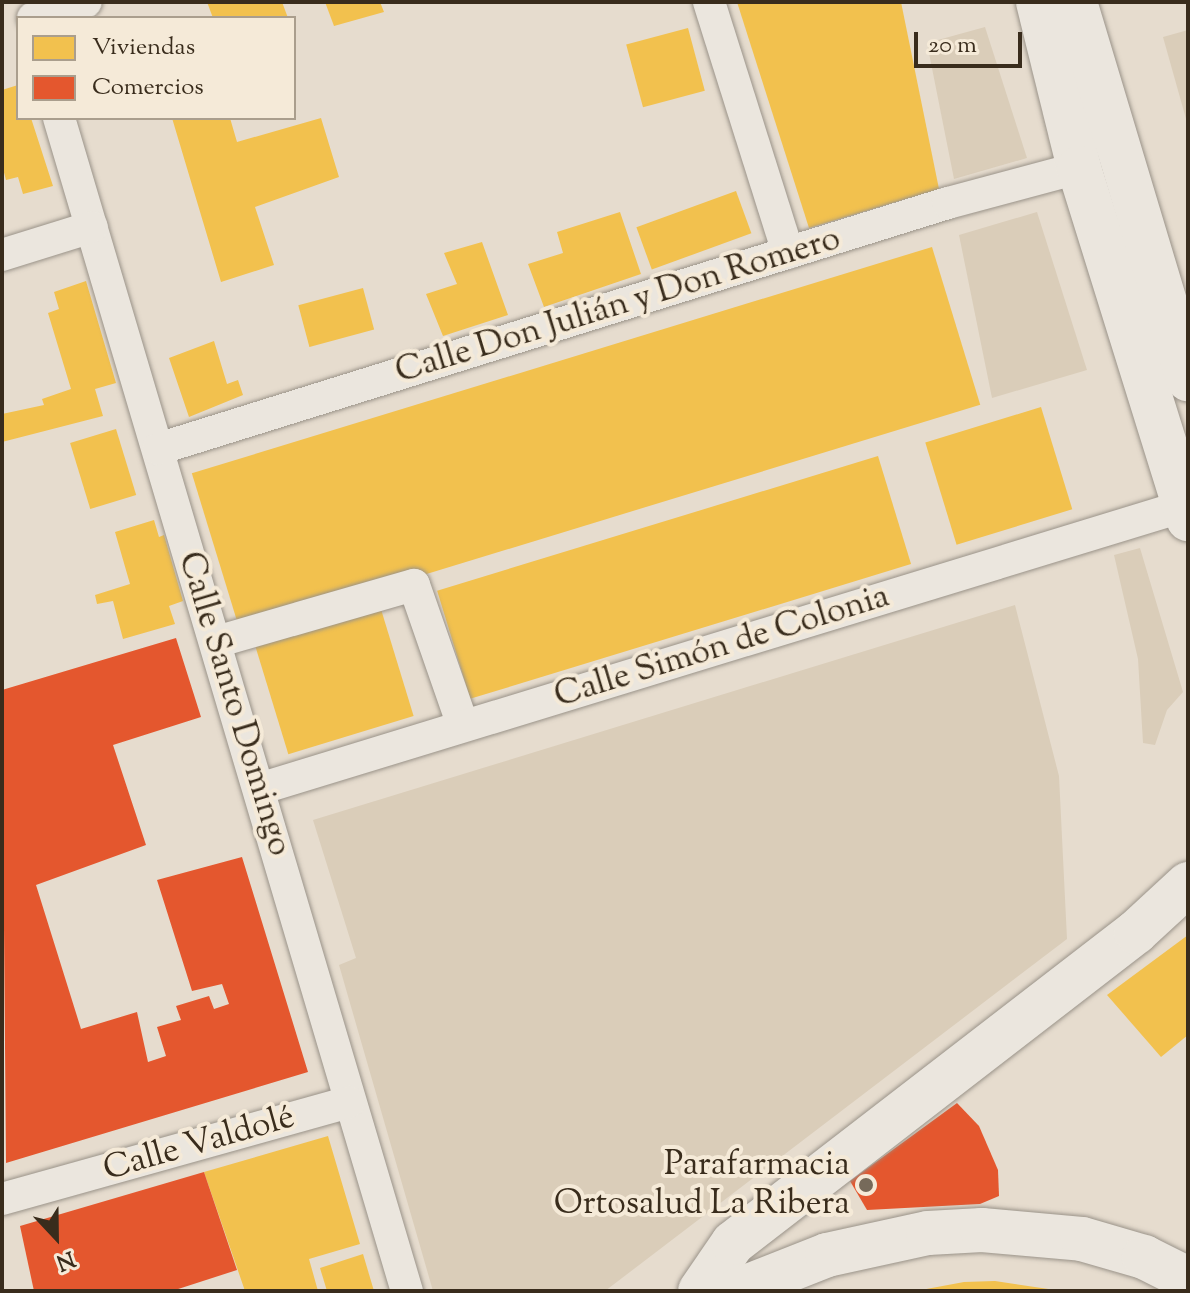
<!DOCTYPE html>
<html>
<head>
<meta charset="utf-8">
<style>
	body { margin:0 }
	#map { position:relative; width:1190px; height:1293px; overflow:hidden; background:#e6dcce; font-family:"Sorts Mill Goudy",serif }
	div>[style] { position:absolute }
	.green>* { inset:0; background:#dacdb9 }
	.homes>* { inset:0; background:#f2c14e; transform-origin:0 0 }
	.shops>* { inset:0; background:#e4572e }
	.roads { filter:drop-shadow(0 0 2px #9a9389) drop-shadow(0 0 2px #9a9389) }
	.street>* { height:32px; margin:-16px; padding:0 16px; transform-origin:16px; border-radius:16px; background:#ebe6de }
	.secondary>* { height:44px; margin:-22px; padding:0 22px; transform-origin:22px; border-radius:22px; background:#ebe6de }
	.dots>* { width:22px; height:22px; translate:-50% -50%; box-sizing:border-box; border:4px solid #f5ead8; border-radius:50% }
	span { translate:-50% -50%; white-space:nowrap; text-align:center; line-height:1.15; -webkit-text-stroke:8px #f5ead8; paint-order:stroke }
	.street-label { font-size:34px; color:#392c1c }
	.poi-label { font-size:34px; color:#392c1c }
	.right { translate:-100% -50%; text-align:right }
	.frame { position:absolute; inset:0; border:4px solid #392c1c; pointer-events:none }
	.legend { position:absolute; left:16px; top:16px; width:280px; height:104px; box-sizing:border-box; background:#f5ead8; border:2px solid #aa9e8d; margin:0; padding:10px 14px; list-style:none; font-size:24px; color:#392c1c }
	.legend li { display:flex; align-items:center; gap:16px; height:40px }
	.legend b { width:40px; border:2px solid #aa9e8d }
	.north { position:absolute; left:16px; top:1197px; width:80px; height:80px; -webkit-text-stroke:6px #f5ead8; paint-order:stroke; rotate:158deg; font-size:22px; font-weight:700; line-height:32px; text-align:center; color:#392c1c }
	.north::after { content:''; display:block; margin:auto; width:28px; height:36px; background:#392c1c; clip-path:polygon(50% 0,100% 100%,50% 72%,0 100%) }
	.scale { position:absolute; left:914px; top:32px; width:108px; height:36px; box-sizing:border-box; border:4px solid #392c1c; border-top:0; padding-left:10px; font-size:24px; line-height:28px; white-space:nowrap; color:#392c1c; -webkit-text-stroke:6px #f5ead8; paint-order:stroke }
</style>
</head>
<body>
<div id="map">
	<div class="green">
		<i style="clip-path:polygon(985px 27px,1027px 158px,954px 179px,927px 43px)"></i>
		<i style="clip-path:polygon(1188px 30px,1188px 126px,1163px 37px)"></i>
		<i style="clip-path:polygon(1037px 212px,1087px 370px,992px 398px,959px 235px)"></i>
		<i style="clip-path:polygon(1140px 548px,1183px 692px,1167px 710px,1155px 745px,1143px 743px,1138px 659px,1114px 555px)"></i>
		<i style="clip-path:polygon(1015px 605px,1059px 776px,1067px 939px,605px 1291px,433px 1291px,339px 965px,356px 958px,313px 820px)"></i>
	</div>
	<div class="homes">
		<i style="clip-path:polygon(207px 2px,282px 2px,288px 18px,213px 18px)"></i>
		<i style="clip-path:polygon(325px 2px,380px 2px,384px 12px,334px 26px)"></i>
		<i style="clip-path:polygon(737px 2px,901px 2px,939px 189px,809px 228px)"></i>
		<i style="left:688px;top:28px;width:65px;height:64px;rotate:75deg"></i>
		<i style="clip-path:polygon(18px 85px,18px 118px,31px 118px,53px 186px,23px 194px,18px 177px,6px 180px,2px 165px,2px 90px)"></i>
		<i style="clip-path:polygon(172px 118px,230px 118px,237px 142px,321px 118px,339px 177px,255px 207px,274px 265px,221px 282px)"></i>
		<i style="left:736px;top:191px;width:45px;height:106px;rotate:70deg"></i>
		<i style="clip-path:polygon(620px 212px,641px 274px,544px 307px,528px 264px,563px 253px,557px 232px)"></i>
		<i style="clip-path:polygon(482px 242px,508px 315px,443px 336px,426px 294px,457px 284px,444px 253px)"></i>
		<i style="left:932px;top:247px;width:165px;height:774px;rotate:73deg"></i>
		<i style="clip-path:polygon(86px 281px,116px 383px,95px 389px,103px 416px,2px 442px,2px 414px,44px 405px,42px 399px,71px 389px,48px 313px,59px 309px,54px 292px)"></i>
		<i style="left:363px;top:288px;width:43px;height:67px;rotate:75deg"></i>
		<i style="clip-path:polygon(214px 341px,227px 384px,238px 380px,243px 395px,189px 417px,169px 358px)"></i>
		<i style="left:1041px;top:407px;width:107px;height:121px;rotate:73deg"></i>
		<i style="left:116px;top:429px;width:69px;height:48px;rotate:73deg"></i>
		<i style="left:878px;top:456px;width:113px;height:461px;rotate:73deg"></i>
		<i style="clip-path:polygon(154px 520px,159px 537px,164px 535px,183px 601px,169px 606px,175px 624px,123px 639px,113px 601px,97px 604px,95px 595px,130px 584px,115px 532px)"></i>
		<i style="left:380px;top:606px;width:115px;height:131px;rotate:73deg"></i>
		<i style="clip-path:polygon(1188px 935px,1188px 1035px,1161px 1057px,1107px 995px)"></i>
		<i style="clip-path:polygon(328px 1136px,360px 1244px,309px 1259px,318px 1291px,245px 1291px,204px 1172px)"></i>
		<i style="clip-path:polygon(363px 1254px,374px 1291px,327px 1291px,320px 1268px)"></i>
		<i style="clip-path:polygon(995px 1281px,1062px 1291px,921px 1290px,964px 1282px)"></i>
	</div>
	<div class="shops">
		<i style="clip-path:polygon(176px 638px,201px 717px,113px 745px,146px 845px,36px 885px,81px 1029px,137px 1012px,148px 1062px,166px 1056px,157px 1027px,181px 1020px,176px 1006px,209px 996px,214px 1009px,229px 1004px,222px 984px,192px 991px,157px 880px,242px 857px,308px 1072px,6px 1163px,2px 690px)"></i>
		<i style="clip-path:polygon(957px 1103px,979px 1126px,998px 1170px,999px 1196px,980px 1204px,867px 1210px,850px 1181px)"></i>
		<i style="clip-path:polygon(204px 1172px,237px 1270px,172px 1291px,34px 1291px,20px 1226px)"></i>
	</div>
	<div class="roads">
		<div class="street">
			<i style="left:709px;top:2px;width:263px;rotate:72.5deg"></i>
			<i style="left:33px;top:18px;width:55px;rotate:-16.8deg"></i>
			<i style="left:59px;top:118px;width:1224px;rotate:73.48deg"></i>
			<i style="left:2px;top:255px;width:94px;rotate:-17.3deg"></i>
			<i style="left:158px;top:449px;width:827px;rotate:-17.3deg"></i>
			<i style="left:948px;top:203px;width:136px;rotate:-15deg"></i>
			<i style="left:216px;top:642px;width:206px;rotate:-16.1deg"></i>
			<i style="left:414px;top:585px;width:149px;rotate:70.8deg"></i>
			<i style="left:259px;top:789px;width:967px;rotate:-17.01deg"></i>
			<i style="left:2px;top:1199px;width:360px;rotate:-15.6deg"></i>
		</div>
		<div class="secondary">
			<i style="left:1038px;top:2px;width:171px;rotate:76.1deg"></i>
			<i style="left:1079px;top:168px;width:368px;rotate:72.7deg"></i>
			<i style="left:1075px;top:2px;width:394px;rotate:73.3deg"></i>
			<i style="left:700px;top:1291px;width:58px;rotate:-55.5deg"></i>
			<i style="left:733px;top:1243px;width:509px;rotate:-37.66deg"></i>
			<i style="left:1136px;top:932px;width:71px;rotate:-42.7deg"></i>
			<i style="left:736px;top:1291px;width:98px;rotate:-21.6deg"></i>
			<i style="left:827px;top:1255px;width:103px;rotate:-12.3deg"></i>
			<i style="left:928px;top:1233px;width:54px;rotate:-3.2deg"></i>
			<i style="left:982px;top:1230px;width:100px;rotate:5.1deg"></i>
			<i style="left:1082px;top:1239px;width:65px;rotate:16.2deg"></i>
			<i style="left:1144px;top:1257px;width:49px;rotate:26.6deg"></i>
		</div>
	</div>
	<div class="dots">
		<i style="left:866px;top:1185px;background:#766a5a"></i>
	</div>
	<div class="street-label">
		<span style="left:618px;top:306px;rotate:-17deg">Calle Don Julián y Don Romero</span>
		<span style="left:722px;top:647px;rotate:-17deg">Calle Simón de Colonia</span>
		<span style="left:234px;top:704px;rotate:73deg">Calle Santo Domingo</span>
		<span style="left:199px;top:1144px;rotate:-16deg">Calle Valdolé</span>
	</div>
	<div class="poi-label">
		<span class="right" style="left:850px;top:1185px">Parafarmacia<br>Ortosalud La Ribera</span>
	</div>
	<div class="frame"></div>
	<ul class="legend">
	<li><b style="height:22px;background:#f2c14e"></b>Viviendas</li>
	<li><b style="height:22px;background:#e4572e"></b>Comercios</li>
	</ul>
	<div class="north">N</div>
	<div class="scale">20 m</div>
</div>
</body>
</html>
